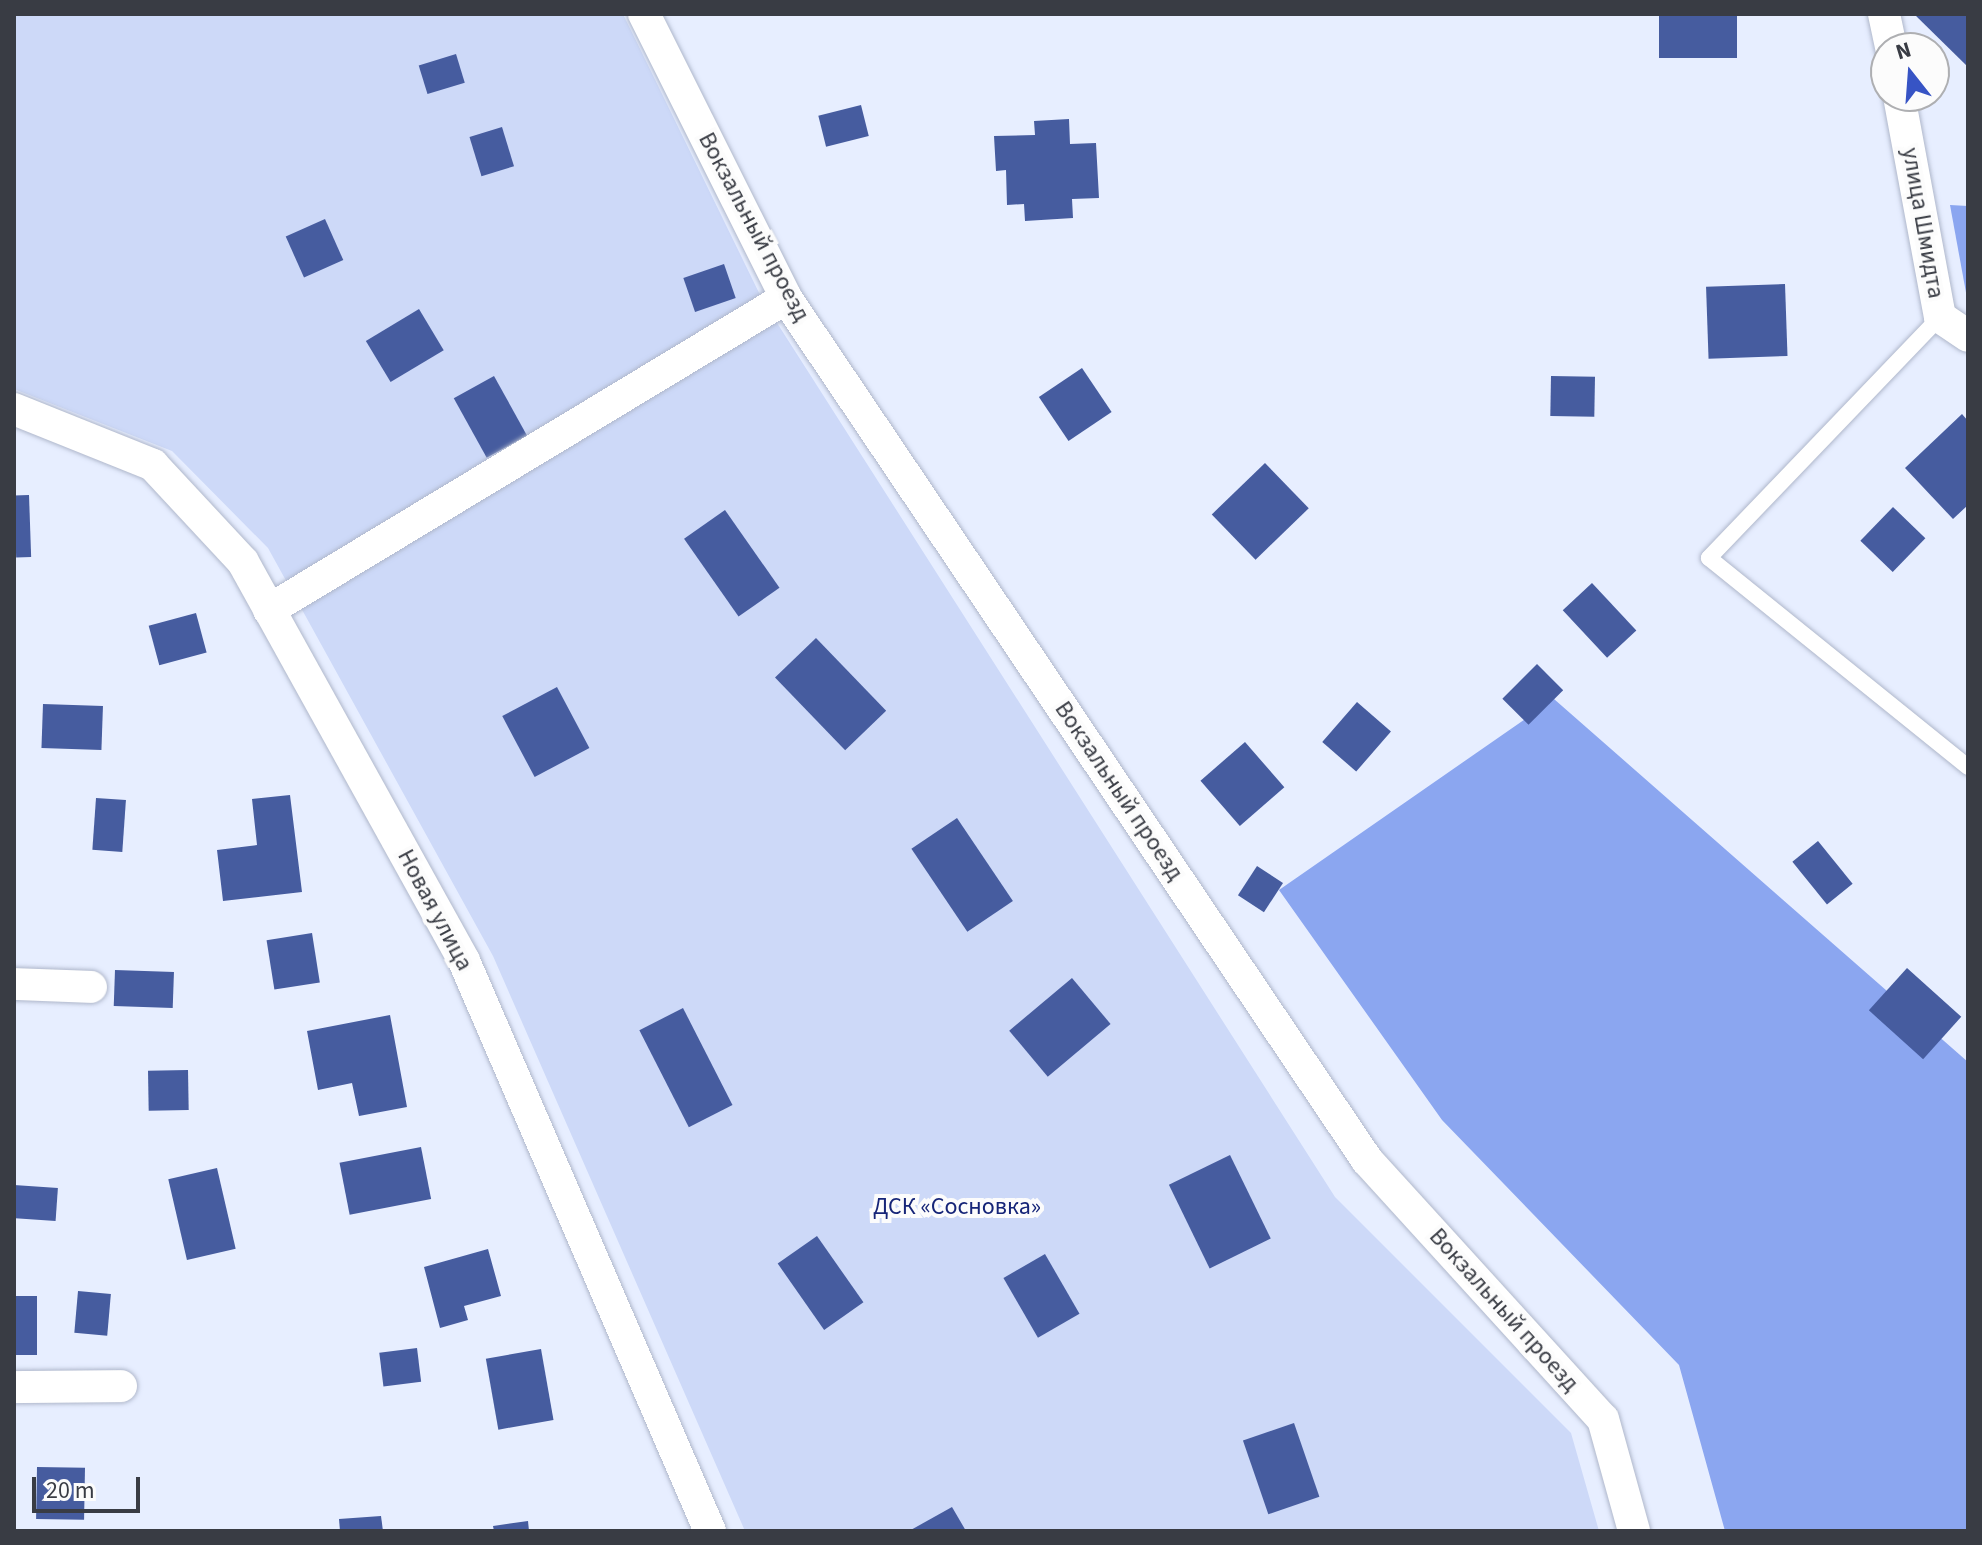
<!DOCTYPE html>
<html>
<head>
<meta charset="utf-8">
<style>
	body { margin:0 }
	#map { position:relative; width:1982px; height:1545px; overflow:hidden; background:#e7eeff; font-family:"Source Sans 3",sans-serif }
	div>[style] { position:absolute }
	.green>* { inset:0; background:#cdd9f8 }
	.forest>* { inset:0; background:#8ba6f0 }
	.building>* { inset:0; background:#465c9f; transform-origin:0 0 }
	.roads { filter:drop-shadow(0 0 2px #afb7cb) drop-shadow(0 0 2px #afb7cb) }
	.lane>* { height:16px; margin:-8px; padding:0 8px; transform-origin:8px; border-radius:8px; background:#fff }
	.street>* { height:32px; margin:-16px; padding:0 16px; transform-origin:16px; border-radius:16px; background:#fff }
	span { translate:-50% -50%; white-space:nowrap; text-align:center; line-height:1.15; -webkit-text-stroke:8px #fcfcfc; paint-order:stroke }
	.street-label { font-size:24px; color:#393c44 }
	.park-label { font-size:24px; color:#162578 }
	.frame { position:absolute; inset:0; border:16px solid #393c44; pointer-events:none }
	.north { position:absolute; left:1870px; top:32px; width:80px; height:80px; box-sizing:border-box; background:#fcfcfc; border:2px solid #aeafb2; border-radius:50%; rotate:343deg; font-size:22px; font-weight:700; line-height:32px; text-align:center; color:#393c44 }
	.north::after { content:''; display:block; margin:auto; width:28px; height:36px; background:#3754c5; clip-path:polygon(50% 0,100% 100%,50% 72%,0 100%) }
	.scale { position:absolute; left:32px; top:1477px; width:108px; height:36px; box-sizing:border-box; border:4px solid #393c44; border-top:0; padding-left:10px; font-size:24px; line-height:28px; white-space:nowrap; color:#393c44; -webkit-text-stroke:6px #fcfcfc; paint-order:stroke }
</style>
</head>
<body>
<div id="map">
	<div class="green">
		<i style="clip-path:polygon(14px 14px,623px 14px,763px 301px,1335px 1197px,1571px 1433px,1599px 1531px,745px 1531px,493px 956px,268px 548px,172px 451px,14px 389px)"></i>
	</div>
	<div class="forest">
		<i style="clip-path:polygon(1950px 205px,1968px 206px,1968px 299px,1967px 298px)"></i>
		<i style="clip-path:polygon(1554px 699px,1968px 1062px,1968px 1531px,1725px 1531px,1679px 1365px,1442px 1120px,1279px 890px)"></i>
	</div>
	<div class="building">
		<i style="left:1659px;top:14px;width:78px;height:44px"></i>
		<i style="clip-path:polygon(1914px 14px,1968px 14px,1968px 67px)"></i>
		<i style="left:456px;top:54px;width:30px;height:39px;rotate:73deg"></i>
		<i style="left:861px;top:105px;width:32px;height:44px;rotate:76deg"></i>
		<i style="clip-path:polygon(1069px 119px,1070px 144px,1096px 143px,1099px 198px,1072px 199px,1073px 218px,1025px 221px,1024px 204px,1007px 205px,1006px 170px,996px 171px,994px 136px,1035px 135px,1034px 121px)"></i>
		<i style="left:502px;top:127px;width:41px;height:34px;rotate:73deg"></i>
		<i style="left:325px;top:219px;width:45px;height:43px;rotate:66deg"></i>
		<i style="left:724px;top:264px;width:36px;height:43px;rotate:71deg"></i>
		<i style="left:1785px;top:284px;width:72px;height:79px;rotate:88deg"></i>
		<i style="left:419px;top:309px;width:48px;height:62px;rotate:59deg"></i>
		<i style="left:1082px;top:368px;width:53px;height:52px;rotate:56deg"></i>
		<i style="left:494px;top:376px;width:68px;height:46px;rotate:61deg"></i>
		<i style="left:1551px;top:376px;width:44px;height:40px;rotate:1deg"></i>
		<i style="clip-path:polygon(1962px 414px,1968px 421px,1968px 505px,1953px 519px,1905px 468px)"></i>
		<i style="left:1265px;top:463px;width:63px;height:74px;rotate:46deg"></i>
		<i style="left:29px;top:495px;width:62px;height:15px;rotate:88deg"></i>
		<i style="left:1893px;top:507px;width:45px;height:47px;rotate:44deg"></i>
		<i style="left:725px;top:510px;width:95px;height:50px;rotate:55deg"></i>
		<i style="left:1592px;top:583px;width:65px;height:40px;rotate:47deg"></i>
		<i style="left:196px;top:613px;width:41px;height:49px;rotate:75deg"></i>
		<i style="left:816px;top:638px;width:101px;height:57px;rotate:46deg"></i>
		<i style="left:1537px;top:664px;width:37px;height:49px;rotate:45deg"></i>
		<i style="left:557px;top:687px;width:69px;height:62px;rotate:62deg"></i>
		<i style="left:1357px;top:702px;width:45px;height:53px;rotate:41deg"></i>
		<i style="left:43px;top:704px;width:60px;height:44px;rotate:2deg"></i>
		<i style="left:1245px;top:742px;width:60px;height:59px;rotate:49deg"></i>
		<i style="clip-path:polygon(290px 795px,302px 892px,223px 901px,217px 850px,257px 845px,252px 799px)"></i>
		<i style="left:96px;top:798px;width:30px;height:52px;rotate:4deg"></i>
		<i style="left:957px;top:818px;width:100px;height:55px;rotate:56deg"></i>
		<i style="left:1818px;top:841px;width:55px;height:33px;rotate:51deg"></i>
		<i style="left:1257px;top:866px;width:31px;height:35px;rotate:33deg"></i>
		<i style="left:312px;top:933px;width:50px;height:46px;rotate:81deg"></i>
		<i style="left:1907px;top:968px;width:73px;height:57px;rotate:42deg"></i>
		<i style="left:115px;top:970px;width:59px;height:36px;rotate:2deg"></i>
		<i style="left:1072px;top:978px;width:60px;height:82px;rotate:50deg"></i>
		<i style="left:683px;top:1008px;width:109px;height:49px;rotate:63deg"></i>
		<i style="clip-path:polygon(390px 1015px,407px 1107px,359px 1116px,352px 1083px,318px 1090px,307px 1031px)"></i>
		<i style="left:188px;top:1070px;width:40px;height:40px;rotate:89deg"></i>
		<i style="left:421px;top:1147px;width:53px;height:83px;rotate:79deg"></i>
		<i style="left:1230px;top:1155px;width:93px;height:68px;rotate:64deg"></i>
		<i style="left:217px;top:1168px;width:83px;height:50px;rotate:77deg"></i>
		<i style="left:14px;top:1185px;width:44px;height:33px;rotate:4deg"></i>
		<i style="left:817px;top:1236px;width:81px;height:48px;rotate:55deg"></i>
		<i style="clip-path:polygon(488px 1249px,501px 1296px,464px 1306px,468px 1320px,440px 1328px,424px 1267px)"></i>
		<i style="left:1045px;top:1254px;width:69px;height:48px;rotate:60deg"></i>
		<i style="left:78px;top:1291px;width:33px;height:42px;rotate:5deg"></i>
		<i style="left:14px;top:1296px;width:23px;height:59px"></i>
		<i style="left:417px;top:1348px;width:34px;height:38px;rotate:83deg"></i>
		<i style="left:541px;top:1349px;width:72px;height:56px;rotate:80deg"></i>
		<i style="left:1294px;top:1423px;width:78px;height:54px;rotate:71deg"></i>
		<i style="left:37px;top:1467px;width:48px;height:52px;rotate:1deg"></i>
		<i style="clip-path:polygon(952px 1507px,966px 1531px,909px 1531px)"></i>
		<i style="clip-path:polygon(381px 1516px,383px 1531px,340px 1531px,339px 1519px)"></i>
		<i style="clip-path:polygon(528px 1521px,529px 1531px,494px 1531px,493px 1526px)"></i>
	</div>
	<div class="roads">
		<div class="lane">
			<i style="left:1940px;top:317px;width:334px;rotate:133.8deg"></i>
			<i style="left:1709px;top:558px;width:333px;rotate:38.9deg"></i>
		</div>
		<div class="street">
			<i style="left:644px;top:14px;width:318px;rotate:63.4deg"></i>
			<i style="left:786px;top:298px;width:1040px;rotate:56.02deg"></i>
			<i style="left:1367px;top:1160px;width:350px;rotate:47.7deg"></i>
			<i style="left:1603px;top:1419px;width:116px;rotate:74.5deg"></i>
			<i style="left:1884px;top:14px;width:35px;rotate:78deg"></i>
			<i style="left:1899px;top:96px;width:225px;rotate:79.5deg"></i>
			<i style="left:1940px;top:317px;width:34px;rotate:34deg"></i>
			<i style="left:14px;top:409px;width:150px;rotate:21.9deg"></i>
			<i style="left:153px;top:465px;width:132px;rotate:47.1deg"></i>
			<i style="left:243px;top:562px;width:456px;rotate:61deg"></i>
			<i style="left:464px;top:961px;width:621px;rotate:66.66deg"></i>
			<i style="left:269px;top:610px;width:604px;rotate:-31.11deg"></i>
			<i style="left:14px;top:984px;width:77px;rotate:2.2deg"></i>
			<i style="left:14px;top:1387px;width:107px;rotate:-0.5deg"></i>
		</div>
	</div>
	<div class="street-label">
		<span style="left:1923px;top:223px;rotate:80deg">улица Шмидта</span>
		<span style="left:754px;top:227px;rotate:62deg">Вокзальный проезд</span>
		<span style="left:1119px;top:791px;rotate:56deg">Вокзальный проезд</span>
		<span style="left:435px;top:910px;rotate:62deg">Новая улица</span>
		<span style="left:1504px;top:1310px;rotate:48deg">Вокзальный проезд</span>
	</div>
	<div class="park-label">
		<span style="left:957px;top:1207px">ДСК «Сосновка»</span>
	</div>
	<div class="frame"></div>
	<div class="north">N</div>
	<div class="scale">20 m</div>
</div>
</body>
</html>
